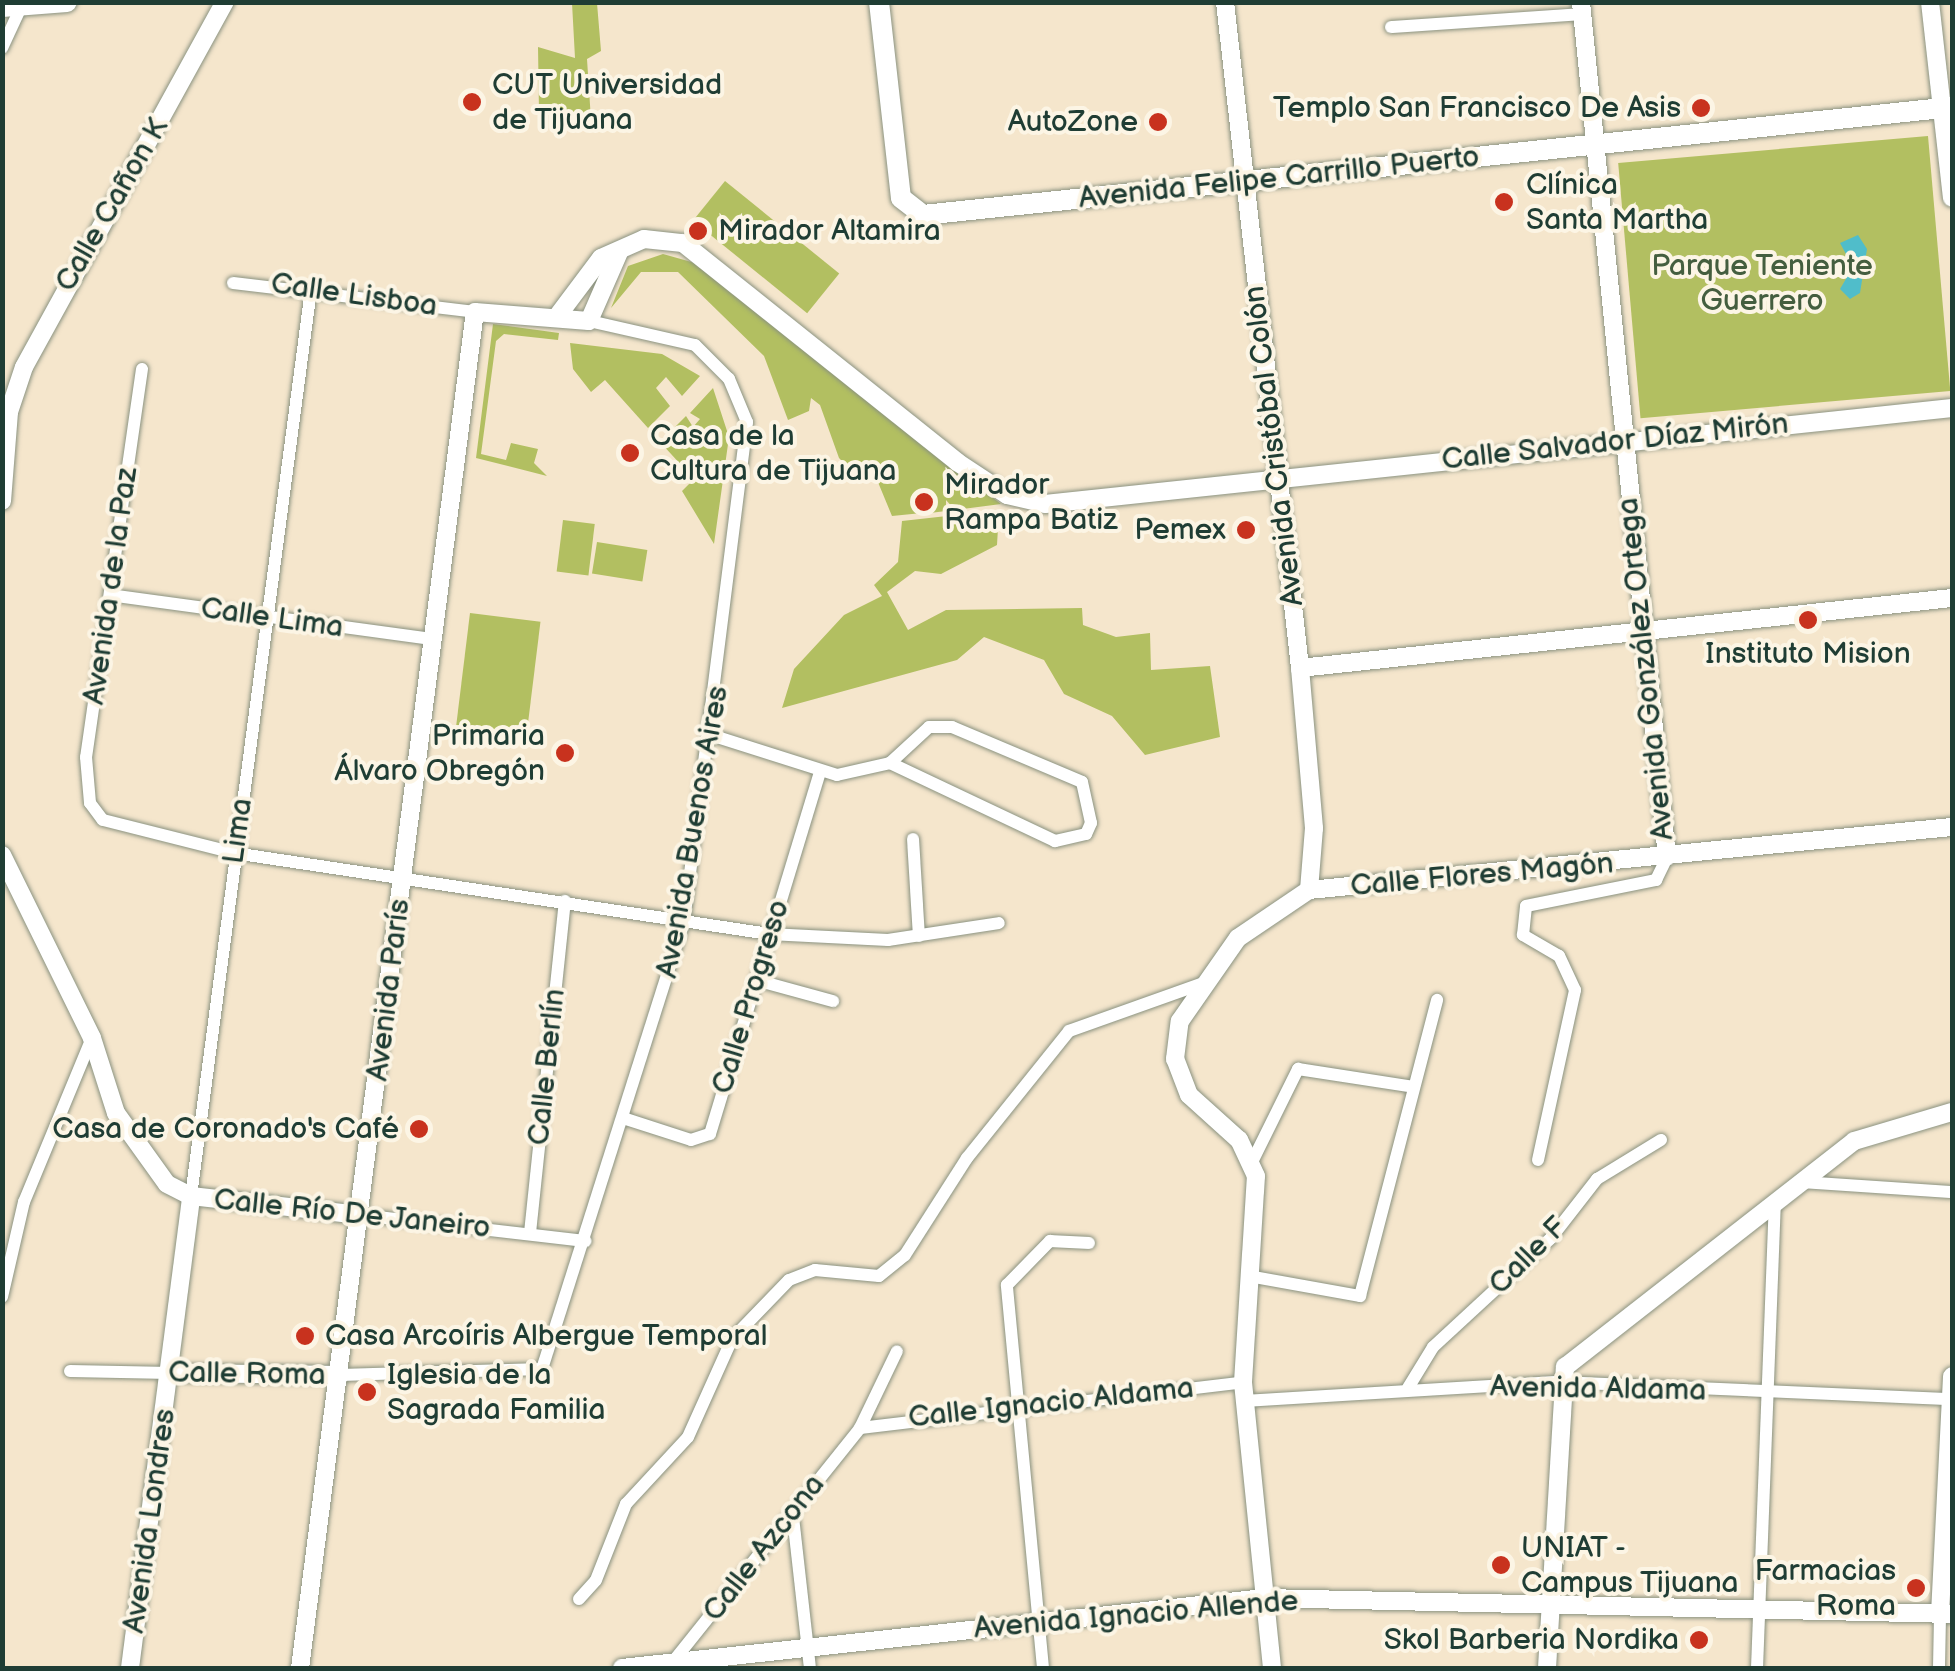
<!DOCTYPE html>
<html>
<head>
<meta charset="utf-8">
<style>
	body { margin:0 }
	#map { position:relative; width:1955px; height:1671px; overflow:hidden; background:#f5e6cc; font-family:"Balsamiq Sans",sans-serif }
	div>[style] { position:absolute }
	.green>* { inset:0; background:#b2bf61; transform-origin:0 0 }
	.water>* { inset:0; background:#50bdca }
	.roads { filter:drop-shadow(0 0 2px #8a9280) drop-shadow(0 0 2px #8a9280) }
	.street>* { height:12px; margin:-6px; padding:0 6px; transform-origin:6px; border-radius:6px; background:#fff }
	.secondary>* { height:18px; margin:-9px; padding:0 9px; transform-origin:9px; border-radius:9px; background:#fff }
	.primary>* { height:20px; margin:-10px; padding:0 10px; transform-origin:10px; border-radius:10px; background:#fff }
	.dots>* { width:28px; height:28px; translate:-50% -50%; box-sizing:border-box; border:5px solid #fcf5e5; border-radius:50% }
	span { translate:-50% -50%; white-space:nowrap; text-align:center; line-height:1.15; -webkit-text-stroke:8px #fcf5e5; paint-order:stroke }
	.poi-label { font-size:30px; color:#1f3d34 }
	.left { translate:0 -50%; text-align:left }
	.right { translate:-100% -50%; text-align:right }
	.street-label { font-size:30px; color:#1f3d34 }
	.park-label { font-size:30px; color:#445e3f }
	.frame { position:absolute; inset:0; border:5px solid #1f3d34; pointer-events:none }
</style>
</head>
<body>
<div id="map">
	<div class="green">
		<i style="clip-path:polygon(572px 3px,597px 3px,601px 51px,587px 59px,591px 120px,539px 113px,538px 47px,575px 58px)"></i>
		<i style="left:1928px;top:136px;width:256px;height:311px;rotate:85deg"></i>
		<i style="left:725px;top:181px;width:147px;height:51px;rotate:39deg"></i>
		<i style="clip-path:polygon(663px 254px,695px 263px,1001px 504px,955px 510px,946px 500px,946px 511px,930px 513px,921px 498px,922px 513px,892px 516px,875px 475px,853px 472px,839px 458px,820px 405px,811px 398px,809px 411px,788px 420px,764px 356px,678px 272px,641px 272px,611px 308px,628px 266px)"></i>
		<i style="clip-path:polygon(493px 324px,559px 333px,558px 340px,504px 334px,496px 341px,481px 454px,506px 460px,511px 443px,538px 449px,534px 463px,547px 476px,476px 458px)"></i>
		<i style="clip-path:polygon(570px 343px,662px 354px,700px 376px,682px 396px,666px 377px,656px 388px,670px 406px,648px 428px,605px 380px,591px 392px,573px 369px)"></i>
		<i style="clip-path:polygon(713px 388px,729px 437px,714px 544px,682px 491px,694px 479px,660px 442px,686px 416px,693px 427px,700px 419px,690px 413px)"></i>
		<i style="clip-path:polygon(981px 512px,998px 528px,997px 545px,941px 574px,915px 571px,887px 592px,908px 630px,946px 610px,1082px 608px,1083px 625px,1116px 637px,1150px 633px,1151px 670px,1210px 666px,1220px 737px,1145px 755px,1112px 716px,1064px 694px,1044px 660px,984px 637px,957px 660px,782px 708px,794px 669px,844px 615px,882px 596px,874px 585px,898px 562px,902px 521px,947px 516px,949px 527px,955px 515px)"></i>
		<i style="left:563px;top:520px;width:32px;height:52px;rotate:7deg"></i>
		<i style="left:597px;top:542px;width:51px;height:32px;rotate:9deg"></i>
		<i style="left:470px;top:613px;width:71px;height:113px;rotate:7deg"></i>
	</div>
	<div class="water">
		<i style="clip-path:polygon(1858px 235px,1867px 249px,1860px 293px,1850px 299px,1840px 289px,1853px 267px,1840px 243px)"></i>
	</div>
	<div class="roads">
		<div class="street">
			<i style="left:1391px;top:27px;width:190px;rotate:-3.9deg"></i>
			<i style="left:2px;top:48px;width:45px;rotate:-65.1deg"></i>
			<i style="left:233px;top:283px;width:244px;rotate:6.8deg"></i>
			<i style="left:142px;top:369px;width:392px;rotate:98.2deg"></i>
			<i style="left:86px;top:757px;width:46px;rotate:85deg"></i>
			<i style="left:90px;top:803px;width:21px;rotate:53deg"></i>
			<i style="left:103px;top:820px;width:135px;rotate:14.1deg"></i>
			<i style="left:234px;top:853px;width:541px;rotate:8.61deg"></i>
			<i style="left:769px;top:934px;width:119px;rotate:2.9deg"></i>
			<i style="left:888px;top:940px;width:112px;rotate:-8.7deg"></i>
			<i style="left:110px;top:595px;width:326px;rotate:7.8deg"></i>
			<i style="left:714px;top:736px;width:129px;rotate:17.6deg"></i>
			<i style="left:837px;top:775px;width:54px;rotate:-12.8deg"></i>
			<i style="left:890px;top:763px;width:53px;rotate:-42.7deg"></i>
			<i style="left:929px;top:727px;width:23px"></i>
			<i style="left:952px;top:727px;width:141px;rotate:22.9deg"></i>
			<i style="left:1082px;top:782px;width:42px;rotate:77.6deg"></i>
			<i style="left:1091px;top:823px;width:12px;rotate:114deg"></i>
			<i style="left:1086px;top:834px;width:32px;rotate:167deg"></i>
			<i style="left:1055px;top:841px;width:183px;rotate:-154.7deg"></i>
			<i style="left:913px;top:839px;width:97px;rotate:86.5deg"></i>
			<i style="left:756px;top:980px;width:80px;rotate:15.3deg"></i>
			<i style="left:626px;top:1119px;width:68px;rotate:17.9deg"></i>
			<i style="left:691px;top:1140px;width:20px;rotate:-18deg"></i>
			<i style="left:710px;top:1134px;width:375px;rotate:-73.1deg"></i>
			<i style="left:1253px;top:1160px;width:102px;rotate:-63.7deg"></i>
			<i style="left:1298px;top:1069px;width:117px;rotate:8.8deg"></i>
			<i style="left:1538px;top:1160px;width:174px;rotate:-77.7deg"></i>
			<i style="left:1575px;top:990px;width:38px;rotate:-115deg"></i>
			<i style="left:1559px;top:956px;width:42px;rotate:-149.7deg"></i>
			<i style="left:1523px;top:935px;width:29px;rotate:-84deg"></i>
			<i style="left:1526px;top:906px;width:133px;rotate:-11.3deg"></i>
			<i style="left:1656px;top:880px;width:25px;rotate:-64deg"></i>
			<i style="left:1800px;top:1182px;width:152px;rotate:3.8deg"></i>
			<i style="left:191px;top:1196px;width:915px;rotate:-82.46deg"></i>
			<i style="left:360px;top:1215px;width:227px;rotate:6.6deg"></i>
			<i style="left:530px;top:1233px;width:334px;rotate:-84deg"></i>
			<i style="left:1248px;top:1276px;width:114px;rotate:10.1deg"></i>
			<i style="left:1360px;top:1296px;width:306px;rotate:-75.4deg"></i>
			<i style="left:2px;top:1297px;width:98px;rotate:-77deg"></i>
			<i style="left:24px;top:1202px;width:178px;rotate:-67.5deg"></i>
			<i style="left:70px;top:1371px;width:101px;rotate:1.1deg"></i>
			<i style="left:340px;top:1375px;width:202px;rotate:-1.7deg"></i>
			<i style="left:542px;top:1369px;width:470px;rotate:-72.4deg"></i>
			<i style="left:684px;top:921px;width:503px;rotate:-82.8deg"></i>
			<i style="left:747px;top:422px;width:47px;rotate:-112.7deg"></i>
			<i style="left:729px;top:379px;width:48px;rotate:-135deg"></i>
			<i style="left:695px;top:345px;width:109px;rotate:-167.2deg"></i>
			<i style="left:1408px;top:1388px;width:48px;rotate:-58.6deg"></i>
			<i style="left:1433px;top:1347px;width:161px;rotate:-42.7deg"></i>
			<i style="left:1551px;top:1238px;width:75px;rotate:-52.1deg"></i>
			<i style="left:1597px;top:1179px;width:75px;rotate:-31.4deg"></i>
			<i style="left:1244px;top:1401px;width:316px;rotate:-3.5deg"></i>
			<i style="left:1559px;top:1382px;width:393px;rotate:2.5deg"></i>
			<i style="left:860px;top:1428px;width:85px;rotate:-64.3deg"></i>
			<i style="left:793px;top:1517px;width:152px;rotate:83.6deg"></i>
			<i style="left:579px;top:1599px;width:25px;rotate:-48deg"></i>
			<i style="left:596px;top:1580px;width:82px;rotate:-68.5deg"></i>
			<i style="left:626px;top:1504px;width:91px;rotate:-47.2deg"></i>
			<i style="left:688px;top:1437px;width:107px;rotate:-65.8deg"></i>
			<i style="left:732px;top:1339px;width:82px;rotate:-46deg"></i>
			<i style="left:789px;top:1280px;width:28px;rotate:-21deg"></i>
			<i style="left:815px;top:1270px;width:64px;rotate:5.4deg"></i>
			<i style="left:879px;top:1276px;width:33px;rotate:-39deg"></i>
			<i style="left:905px;top:1255px;width:115px;rotate:-57.4deg"></i>
			<i style="left:967px;top:1158px;width:163px;rotate:-51.2deg"></i>
			<i style="left:1069px;top:1031px;width:140px;rotate:-19.6deg"></i>
			<i style="left:672px;top:1663px;width:301px;rotate:-51.3deg"></i>
			<i style="left:860px;top:1428px;width:386px;rotate:-6.8deg"></i>
			<i style="left:1043px;top:1668px;width:385px;rotate:-95.4deg"></i>
			<i style="left:1007px;top:1285px;width:62px;rotate:-45.7deg"></i>
			<i style="left:1050px;top:1241px;width:39px;rotate:3deg"></i>
			<i style="left:1757px;top:1668px;width:467px;rotate:-87.8deg"></i>
			<i style="left:1939px;top:1668px;width:54px;rotate:-88.9deg"></i>
		</div>
		<div class="secondary">
			<i style="left:1225px;top:2px;width:670px;rotate:83.57deg"></i>
			<i style="left:1300px;top:668px;width:161px;rotate:85deg"></i>
			<i style="left:1314px;top:828px;width:62px;rotate:94.6deg"></i>
			<i style="left:1581px;top:2px;width:859px;rotate:84.26deg"></i>
			<i style="left:1930px;top:2px;width:197px;rotate:83.6deg"></i>
			<i style="left:556px;top:318px;width:75px;rotate:-53.1deg"></i>
			<i style="left:601px;top:258px;width:47px;rotate:-23.8deg"></i>
			<i style="left:644px;top:239px;width:39px;rotate:6deg"></i>
			<i style="left:683px;top:243px;width:351px;rotate:38.6deg"></i>
			<i style="left:957px;top:462px;width:60px;rotate:33.4deg"></i>
			<i style="left:1007px;top:495px;width:39px;rotate:13deg"></i>
			<i style="left:1045px;top:504px;width:912px;rotate:-6.04deg"></i>
			<i style="left:2px;top:501px;width:89px;rotate:-85.5deg"></i>
			<i style="left:9px;top:412px;width:47px;rotate:-71.6deg"></i>
			<i style="left:24px;top:367px;width:417px;rotate:-61.2deg"></i>
			<i style="left:1300px;top:668px;width:656px;rotate:-6.13deg"></i>
			<i style="left:2px;top:855px;width:204px;rotate:63.8deg"></i>
			<i style="left:92px;top:1038px;width:79px;rotate:72.3deg"></i>
			<i style="left:116px;top:1113px;width:87px;rotate:54.3deg"></i>
			<i style="left:167px;top:1184px;width:27px;rotate:27deg"></i>
			<i style="left:191px;top:1196px;width:170px;rotate:6.4deg"></i>
			<i style="left:171px;top:1373px;width:169px;rotate:0.7deg"></i>
			<i style="left:1940px;top:1614px;width:238px;rotate:-87.1deg"></i>
			<i style="left:130px;top:1668px;width:476px;rotate:-82.6deg"></i>
			<i style="left:300px;top:1668px;width:1367px;rotate:-82.65deg"></i>
			<i style="left:475px;top:312px;width:114px;rotate:4.5deg"></i>
			<i style="left:589px;top:321px;width:77px;rotate:-66.4deg"></i>
			<i style="left:622px;top:1668px;width:646px;rotate:-6.22deg"></i>
			<i style="left:1264px;top:1598px;width:688px;rotate:1.33deg"></i>
			<i style="left:1272px;top:1668px;width:287px;rotate:-95.8deg"></i>
			<i style="left:1243px;top:1382px;width:206px;rotate:-86.4deg"></i>
			<i style="left:1256px;top:1176px;width:40px;rotate:-115deg"></i>
			<i style="left:1239px;top:1140px;width:67px;rotate:-138deg"></i>
			<i style="left:1189px;top:1095px;width:39px;rotate:-111deg"></i>
			<i style="left:1175px;top:1059px;width:38px;rotate:-83deg"></i>
			<i style="left:1180px;top:1021px;width:101px;rotate:-55.1deg"></i>
			<i style="left:1238px;top:938px;width:86px;rotate:-34.1deg"></i>
			<i style="left:1309px;top:890px;width:646px;rotate:-5.6deg"></i>
			<i style="left:1547px;top:1668px;width:302px;rotate:-86.6deg"></i>
			<i style="left:1565px;top:1367px;width:367px;rotate:-38deg"></i>
			<i style="left:1854px;top:1141px;width:102px;rotate:-16.5deg"></i>
		</div>
		<div class="primary">
			<i style="left:879px;top:2px;width:197px;rotate:83.6deg"></i>
			<i style="left:901px;top:198px;width:28px;rotate:38deg"></i>
			<i style="left:923px;top:215px;width:1035px;rotate:-5.99deg"></i>
			<i style="left:2px;top:7px;width:65px;rotate:-4.4deg"></i>
		</div>
	</div>
	<div class="dots">
		<i style="left:472px;top:102px;background:#c8321e"></i>
		<i style="left:1701px;top:108px;background:#c8321e"></i>
		<i style="left:1158px;top:122px;background:#c8321e"></i>
		<i style="left:1504px;top:202px;background:#c8321e"></i>
		<i style="left:698px;top:231px;background:#c8321e"></i>
		<i style="left:630px;top:453px;background:#c8321e"></i>
		<i style="left:924px;top:502px;background:#c8321e"></i>
		<i style="left:1246px;top:530px;background:#c8321e"></i>
		<i style="left:1808px;top:620px;background:#c8321e"></i>
		<i style="left:565px;top:753px;background:#c8321e"></i>
		<i style="left:419px;top:1129px;background:#c8321e"></i>
		<i style="left:305px;top:1336px;background:#c8321e"></i>
		<i style="left:367px;top:1392px;background:#c8321e"></i>
		<i style="left:1501px;top:1565px;background:#c8321e"></i>
		<i style="left:1916px;top:1588px;background:#c8321e"></i>
		<i style="left:1699px;top:1640px;background:#c8321e"></i>
	</div>
	<div class="poi-label">
		<span class="left" style="left:492px;top:102px">CUT Universidad<br>de Tijuana</span>
		<span class="right" style="left:1681px;top:108px">Templo San Francisco De Asis</span>
		<span class="right" style="left:1138px;top:122px">AutoZone</span>
		<span class="left" style="left:1526px;top:202px">Clínica<br>Santa Martha</span>
		<span class="left" style="left:718px;top:231px">Mirador Altamira</span>
		<span class="left" style="left:650px;top:453px">Casa de la<br>Cultura de Tijuana</span>
		<span class="left" style="left:944px;top:502px">Mirador<br>Rampa Batiz</span>
		<span class="right" style="left:1226px;top:530px">Pemex</span>
		<span style="left:1808px;top:654px">Instituto Mision</span>
		<span class="right" style="left:545px;top:753px">Primaria<br>Álvaro Obregón</span>
		<span class="right" style="left:399px;top:1129px">Casa de Coronado's Café</span>
		<span class="left" style="left:325px;top:1336px">Casa Arcoíris Albergue Temporal</span>
		<span class="left" style="left:387px;top:1392px">Iglesia de la<br>Sagrada Familia</span>
		<span class="left" style="left:1521px;top:1565px">UNIAT -<br>Campus Tijuana</span>
		<span class="right" style="left:1896px;top:1588px">Farmacias<br>Roma</span>
		<span class="right" style="left:1679px;top:1640px">Skol Barberia Nordika</span>
	</div>
	<div class="street-label">
		<span style="left:1279px;top:178px;rotate:-6deg">Avenida Felipe Carrillo Puerto</span>
		<span style="left:112px;top:205px;rotate:-60deg">Calle Cañon K</span>
		<span style="left:354px;top:295px;rotate:8deg">Calle Lisboa</span>
		<span style="left:1615px;top:442px;rotate:-6deg">Calle Salvador Díaz Mirón</span>
		<span style="left:1274px;top:446px;rotate:-97deg">Avenida Cristóbal Colón</span>
		<span style="left:111px;top:586px;rotate:-82deg">Avenida de la Paz</span>
		<span style="left:272px;top:618px;rotate:8deg">Calle Lima</span>
		<span style="left:1646px;top:669px;rotate:-96deg">Avenida González Ortega</span>
		<span style="left:238px;top:831px;rotate:-82deg">Lima</span>
		<span style="left:693px;top:832px;rotate:-80deg">Avenida Buenos Aires</span>
		<span style="left:1482px;top:875px;rotate:-5deg">Calle Flores Magón</span>
		<span style="left:389px;top:990px;rotate:-83deg">Avenida París</span>
		<span style="left:751px;top:997px;rotate:-73deg">Calle Progreso</span>
		<span style="left:547px;top:1067px;rotate:-84deg">Calle Berlín</span>
		<span style="left:352px;top:1214px;rotate:6deg">Calle Río De Janeiro</span>
		<span style="left:1528px;top:1256px;rotate:-45deg">Calle F</span>
		<span style="left:247px;top:1374px;rotate:1deg">Calle Roma</span>
		<span style="left:1598px;top:1389px;rotate:1deg">Avenida Aldama</span>
		<span style="left:1051px;top:1403px;rotate:-6deg">Calle Ignacio Aldama</span>
		<span style="left:150px;top:1521px;rotate:-82deg">Avenida Londres</span>
		<span style="left:764px;top:1548px;rotate:-52deg">Calle Azcona</span>
		<span style="left:1136px;top:1615px;rotate:-5deg">Avenida Ignacio Allende</span>
	</div>
	<div class="park-label">
		<span style="left:1762px;top:283px">Parque Teniente<br>Guerrero</span>
	</div>
	<div class="frame"></div>
</div>
</body>
</html>
